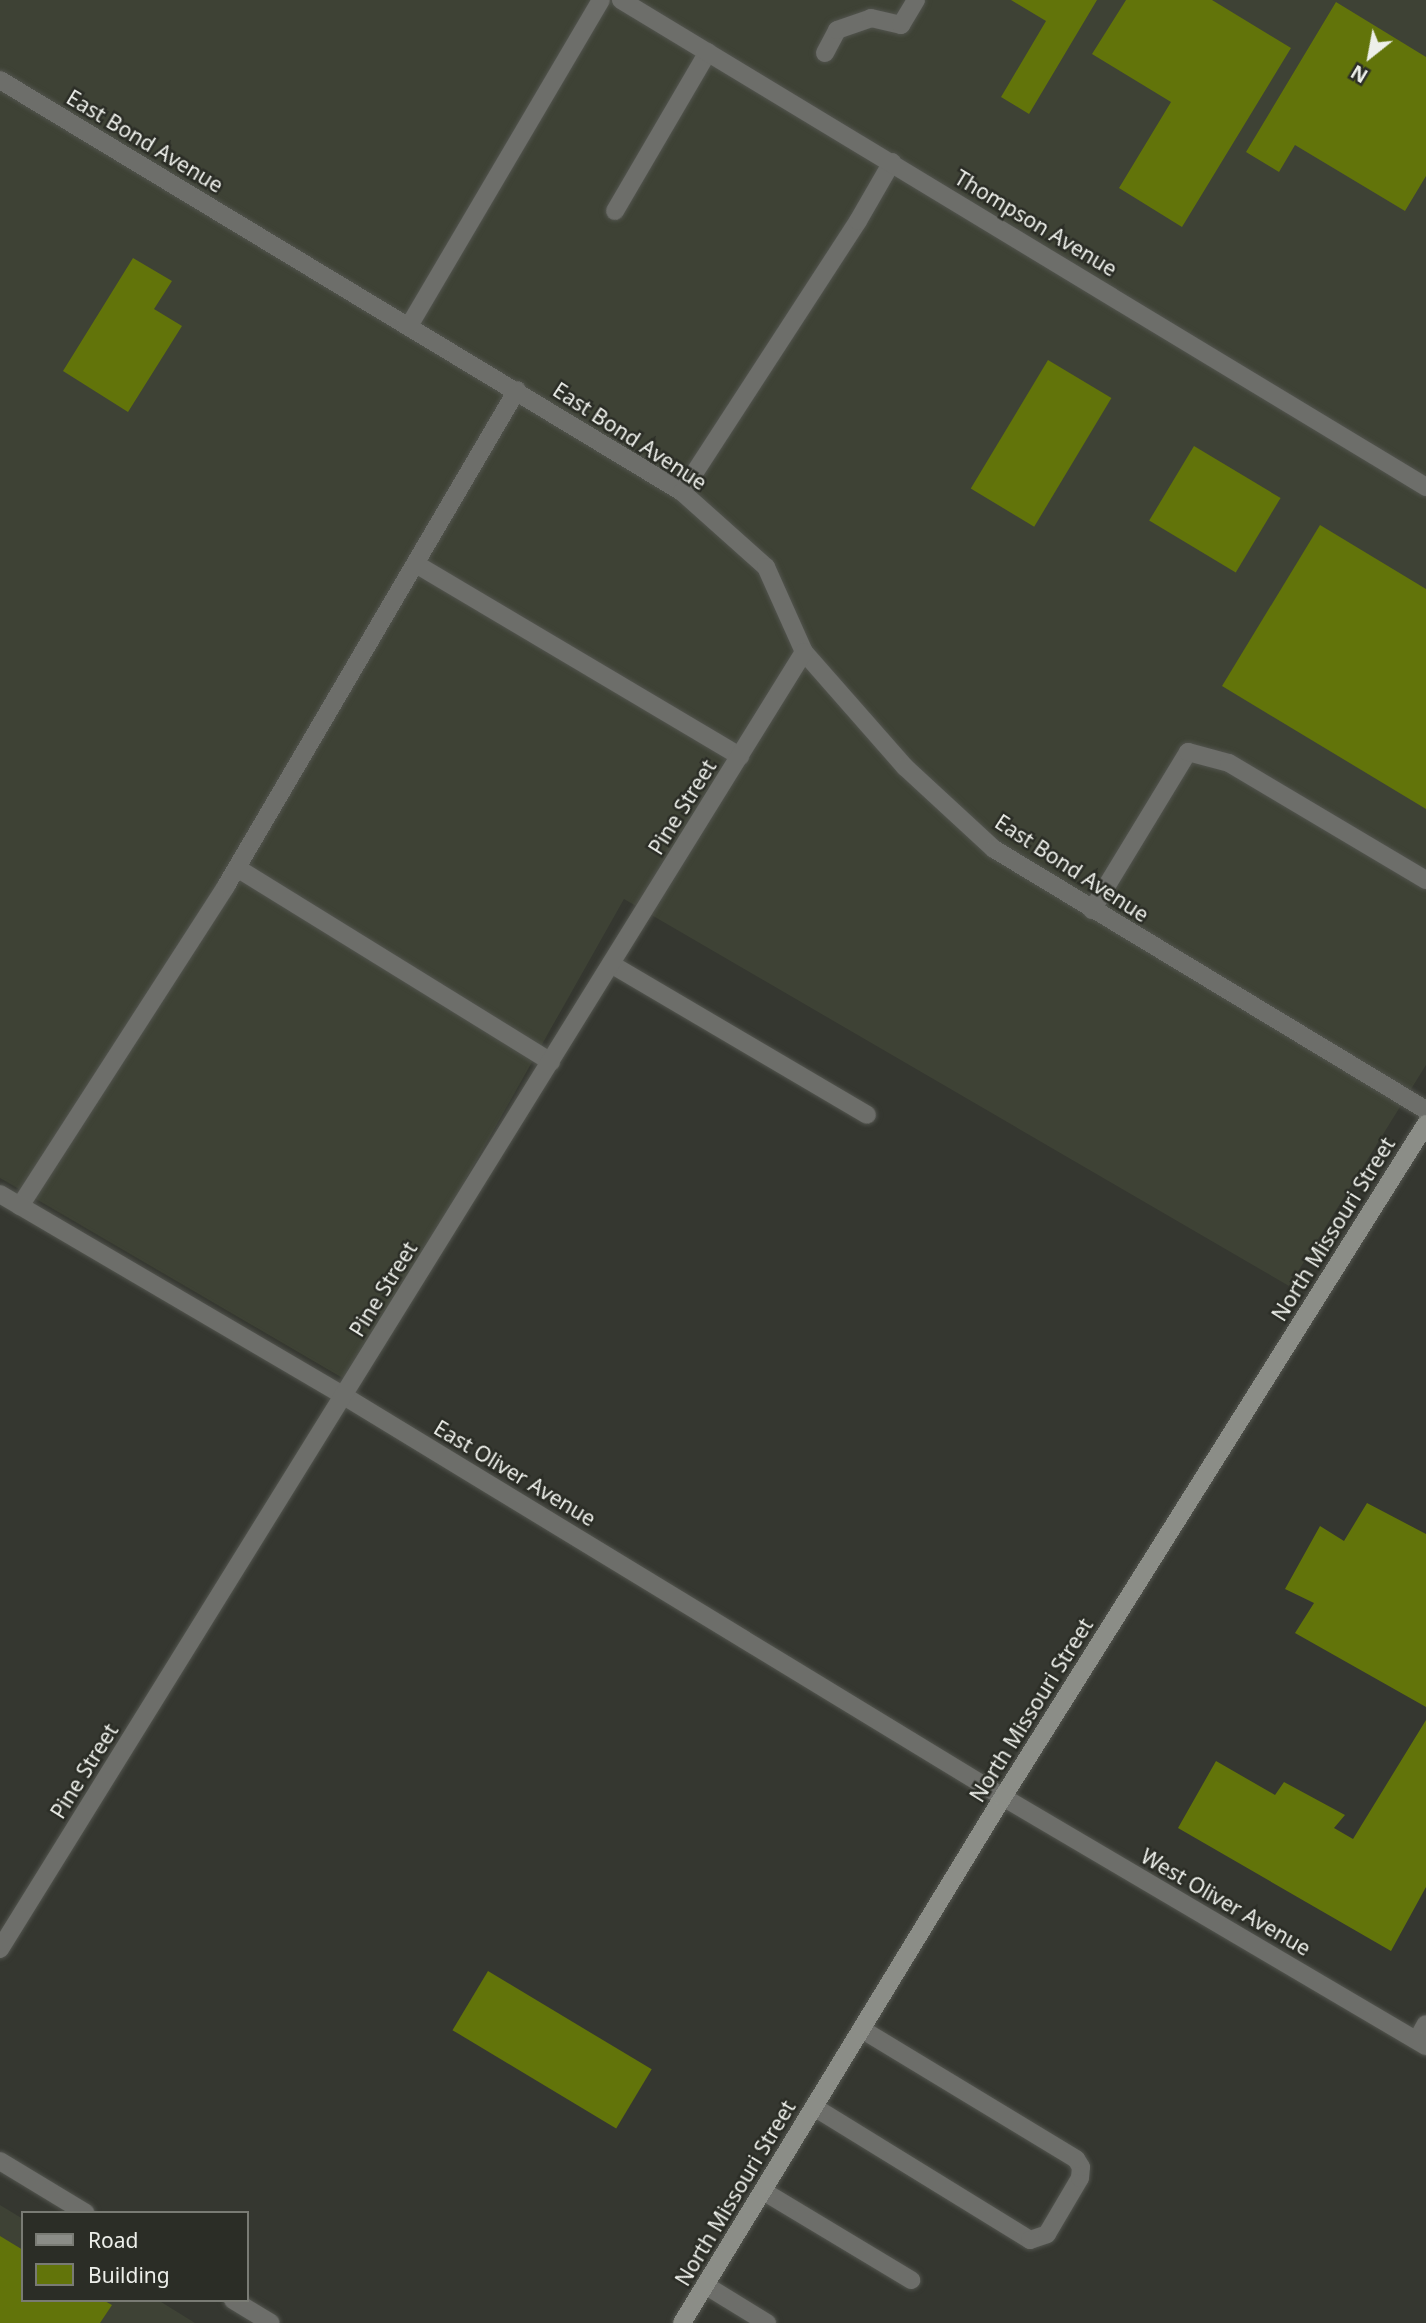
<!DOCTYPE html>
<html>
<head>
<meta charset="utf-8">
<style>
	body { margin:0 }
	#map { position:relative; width:1426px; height:2323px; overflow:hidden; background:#353730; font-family:"Noto Sans",sans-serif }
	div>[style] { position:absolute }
	.built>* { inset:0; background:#3e4235 }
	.building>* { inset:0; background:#62740a; transform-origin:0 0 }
	.roads { filter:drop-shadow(0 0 2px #52544e) drop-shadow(0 0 2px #52544e) }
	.lane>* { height:18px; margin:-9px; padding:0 9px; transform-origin:9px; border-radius:9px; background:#6d6e6a }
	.street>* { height:18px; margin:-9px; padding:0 9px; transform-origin:9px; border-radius:9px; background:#6d6e6a }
	.secondary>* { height:18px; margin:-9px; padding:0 9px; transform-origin:9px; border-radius:9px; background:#8b8d87 }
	span { translate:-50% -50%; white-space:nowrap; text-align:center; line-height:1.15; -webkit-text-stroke:5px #2b2d26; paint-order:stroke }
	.street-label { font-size:21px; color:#edefea }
	.legend { position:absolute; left:21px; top:2211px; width:228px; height:91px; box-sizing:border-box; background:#2b2d26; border:2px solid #797b74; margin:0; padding:9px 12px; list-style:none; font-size:21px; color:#edefea }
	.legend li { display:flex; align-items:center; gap:14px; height:35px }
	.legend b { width:35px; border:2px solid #797b74 }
	.north { position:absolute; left:1335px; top:21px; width:70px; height:70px; -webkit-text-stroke:5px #2b2d26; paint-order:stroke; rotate:211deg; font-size:19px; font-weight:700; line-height:28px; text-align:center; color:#edefea }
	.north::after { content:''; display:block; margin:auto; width:24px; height:32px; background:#edefea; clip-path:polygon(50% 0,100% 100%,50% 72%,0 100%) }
</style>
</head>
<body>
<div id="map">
	<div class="built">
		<i style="clip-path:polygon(0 0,1426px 0,1426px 1065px,1289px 1286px,624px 899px,351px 1383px,0 1178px)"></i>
		<i style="clip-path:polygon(0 2205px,23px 2219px,23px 2300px,158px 2300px,195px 2323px,0 2323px)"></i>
	</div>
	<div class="building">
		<i style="clip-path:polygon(1011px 0,1097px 0,1029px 114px,1001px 97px,1046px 21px)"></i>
		<i style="clip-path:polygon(1126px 0,1212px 0,1291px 48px,1182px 227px,1119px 188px,1171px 102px,1092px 54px)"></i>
		<i style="clip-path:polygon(1336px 2px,1426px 57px,1426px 176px,1405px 211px,1295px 145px,1279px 172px,1246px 152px)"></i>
		<i style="clip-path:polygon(133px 258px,172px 281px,154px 309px,182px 326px,128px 412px,63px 371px)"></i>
		<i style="left:1048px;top:360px;width:74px;height:150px;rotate:31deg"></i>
		<i style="left:1194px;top:446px;width:101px;height:87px;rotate:31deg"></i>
		<i style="clip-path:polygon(1320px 525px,1426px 589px,1426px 809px,1222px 686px)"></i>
		<i style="clip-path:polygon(1367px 1503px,1426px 1534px,1426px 1707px,1295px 1633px,1314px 1603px,1285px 1589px,1320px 1526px,1344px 1541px)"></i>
		<i style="clip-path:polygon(1426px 1720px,1426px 1887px,1391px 1951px,1178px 1828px,1216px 1761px,1275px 1795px,1284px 1782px,1345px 1815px,1334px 1828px,1353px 1839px)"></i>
		<i style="left:488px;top:1971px;width:191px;height:69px;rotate:31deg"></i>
		<i style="clip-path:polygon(0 2236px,23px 2250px,23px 2300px,103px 2300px,112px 2305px,100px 2323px,0 2323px)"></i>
	</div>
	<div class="roads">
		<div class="lane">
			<i style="left:825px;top:53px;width:26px;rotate:-62deg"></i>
			<i style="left:837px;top:30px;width:36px;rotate:-19deg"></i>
			<i style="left:871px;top:18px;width:31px;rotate:13deg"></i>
			<i style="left:901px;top:25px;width:29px;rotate:-59deg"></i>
			<i style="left:615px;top:211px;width:184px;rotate:-59.7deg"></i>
			<i style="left:409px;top:326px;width:378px;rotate:-59.5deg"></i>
			<i style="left:682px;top:492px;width:323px;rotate:-57deg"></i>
			<i style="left:858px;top:221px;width:68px;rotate:-60deg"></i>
			<i style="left:416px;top:564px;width:377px;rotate:30.7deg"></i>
			<i style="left:237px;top:868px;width:369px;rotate:31.7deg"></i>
			<i style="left:1092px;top:910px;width:185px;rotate:-58.7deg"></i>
			<i style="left:1188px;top:752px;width:42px;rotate:15deg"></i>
			<i style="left:1229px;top:763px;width:229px;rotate:30.7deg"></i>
			<i style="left:611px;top:964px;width:297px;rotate:30.5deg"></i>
			<i style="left:20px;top:1206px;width:381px;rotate:-57.2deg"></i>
			<i style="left:226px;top:886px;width:575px;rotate:-59.6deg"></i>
			<i style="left:1417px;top:2040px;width:18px;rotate:-61deg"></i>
			<i style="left:814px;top:2107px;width:254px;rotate:31.6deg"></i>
			<i style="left:1030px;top:2240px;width:18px;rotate:-19deg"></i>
			<i style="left:1047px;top:2234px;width:65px;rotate:-59.5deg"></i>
			<i style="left:1080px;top:2178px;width:11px;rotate:-85deg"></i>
			<i style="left:1081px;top:2167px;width:9px;rotate:-122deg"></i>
			<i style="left:1076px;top:2159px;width:251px;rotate:-148.8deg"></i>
			<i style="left:763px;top:2191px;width:173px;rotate:31deg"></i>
			<i style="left:705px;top:2285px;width:73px;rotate:31.5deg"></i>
		</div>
		<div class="street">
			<i style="left:621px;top:0;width:941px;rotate:31.17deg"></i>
			<i style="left:0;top:80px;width:797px;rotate:31.14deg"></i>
			<i style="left:682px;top:492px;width:113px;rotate:41.8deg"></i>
			<i style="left:766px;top:567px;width:93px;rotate:65.9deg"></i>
			<i style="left:804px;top:652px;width:153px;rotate:48.7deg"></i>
			<i style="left:905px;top:767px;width:121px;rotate:42.7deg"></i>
			<i style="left:994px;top:849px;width:505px;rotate:31.14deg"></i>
			<i style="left:0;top:1194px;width:399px;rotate:30.4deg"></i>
			<i style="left:344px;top:1396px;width:771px;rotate:31.32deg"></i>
			<i style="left:1003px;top:1797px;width:491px;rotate:30.5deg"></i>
			<i style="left:0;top:1949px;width:1526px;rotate:-58.21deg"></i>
			<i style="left:0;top:2161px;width:100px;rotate:31.2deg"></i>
			<i style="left:233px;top:2300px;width:44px;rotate:31.2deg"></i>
		</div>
		<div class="secondary">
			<i style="left:682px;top:2323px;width:616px;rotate:-58.61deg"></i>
			<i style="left:1003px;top:1797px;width:795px;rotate:-57.85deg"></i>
		</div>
	</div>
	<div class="street-label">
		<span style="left:145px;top:141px;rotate:31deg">East Bond Avenue</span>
		<span style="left:1036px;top:223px;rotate:31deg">Thompson Avenue</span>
		<span style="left:630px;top:436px;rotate:33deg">East Bond Avenue</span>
		<span style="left:682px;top:807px;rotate:-58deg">Pine Street</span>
		<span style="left:1072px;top:868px;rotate:33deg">East Bond Avenue</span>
		<span style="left:1333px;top:1229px;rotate:-58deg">North Missouri Street</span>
		<span style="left:383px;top:1289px;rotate:-58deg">Pine Street</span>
		<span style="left:515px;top:1473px;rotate:31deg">East Oliver Avenue</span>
		<span style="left:1031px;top:1710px;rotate:-58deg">North Missouri Street</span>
		<span style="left:84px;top:1771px;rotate:-58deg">Pine Street</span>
		<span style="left:1226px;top:1902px;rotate:30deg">West Oliver Avenue</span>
		<span style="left:735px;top:2193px;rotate:-59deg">North Missouri Street</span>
	</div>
	<ul class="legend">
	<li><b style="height:9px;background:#8b8d87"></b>Road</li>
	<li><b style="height:19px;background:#62740a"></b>Building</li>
	</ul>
	<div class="north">N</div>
</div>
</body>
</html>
